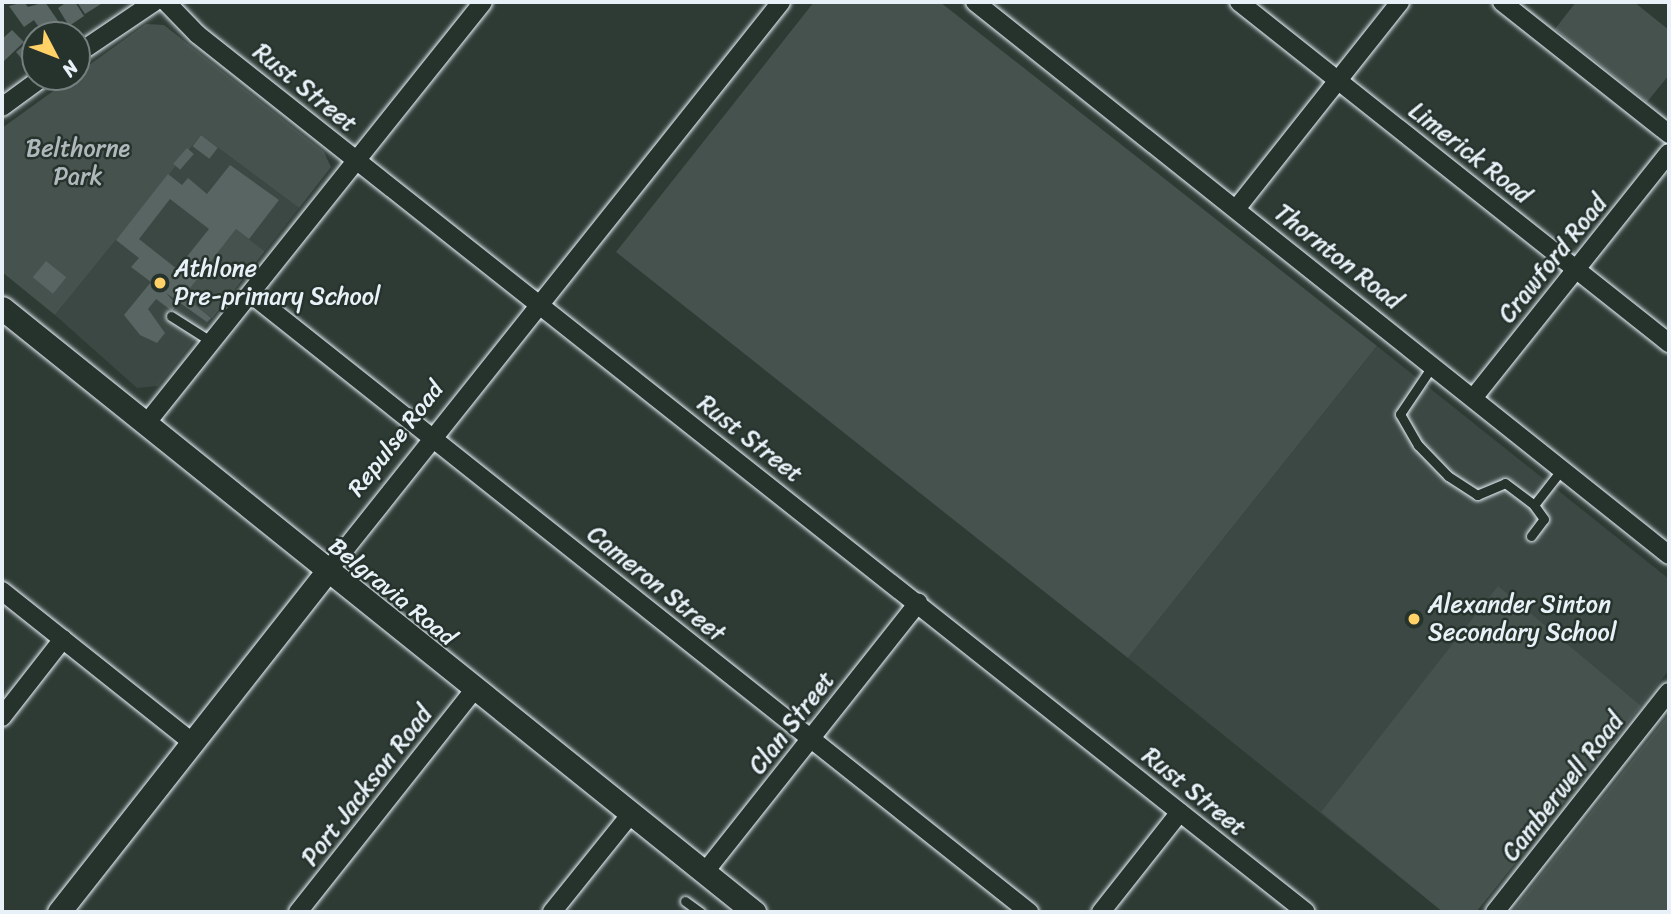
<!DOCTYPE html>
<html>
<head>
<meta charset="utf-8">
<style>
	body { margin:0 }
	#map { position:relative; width:1671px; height:914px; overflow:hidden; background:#2e3b35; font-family:Sriracha,sans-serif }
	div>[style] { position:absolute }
	.built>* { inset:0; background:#3b4843 }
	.green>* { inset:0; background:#45524e; transform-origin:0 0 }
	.building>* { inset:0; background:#596563; transform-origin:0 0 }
	.roads { filter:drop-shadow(0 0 2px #e8f1f8) drop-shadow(0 0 2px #e8f1f8) }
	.service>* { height:9px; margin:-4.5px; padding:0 4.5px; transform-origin:4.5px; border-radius:4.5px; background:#26332d }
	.minor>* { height:18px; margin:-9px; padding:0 9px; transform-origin:9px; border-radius:9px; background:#26332d }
	.tertiary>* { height:23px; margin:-11.5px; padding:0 11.5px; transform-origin:11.5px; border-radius:11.5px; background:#26332d }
	.dots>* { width:19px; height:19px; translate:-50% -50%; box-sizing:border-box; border:4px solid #26332d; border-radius:50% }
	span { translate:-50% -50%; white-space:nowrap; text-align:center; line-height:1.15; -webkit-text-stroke:5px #26332d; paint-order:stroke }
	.street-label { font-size:24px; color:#e8f1f8 }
	.park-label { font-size:24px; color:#afb9bc }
	.poi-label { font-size:24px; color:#e8f1f8 }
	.left { translate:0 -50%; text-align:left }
	.frame { position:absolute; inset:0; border:4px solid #e8f1f8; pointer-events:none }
	.north { position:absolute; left:21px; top:21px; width:70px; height:70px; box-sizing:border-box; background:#26332d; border:2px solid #747f7e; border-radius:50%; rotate:132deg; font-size:19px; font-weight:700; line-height:28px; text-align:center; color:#e8f1f8 }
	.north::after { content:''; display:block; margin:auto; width:24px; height:32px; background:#ffd166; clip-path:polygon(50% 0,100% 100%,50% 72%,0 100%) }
</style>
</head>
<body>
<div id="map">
	<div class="built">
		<i style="clip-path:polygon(201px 135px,299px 208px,158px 386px,137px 388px,55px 315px)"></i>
		<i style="clip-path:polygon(1377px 346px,1669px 579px,1669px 670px,1476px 912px,1443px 912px,1128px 658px)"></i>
	</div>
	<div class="green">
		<i style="clip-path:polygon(814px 2px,940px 2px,1377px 346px,1128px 658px,616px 252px)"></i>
		<i style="clip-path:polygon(1576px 2px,1634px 2px,1669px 30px,1669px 75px,1647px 102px,1555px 29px)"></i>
		<i style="clip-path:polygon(146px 24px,164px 25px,324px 152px,331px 167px,299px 208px,201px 135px,55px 315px,2px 272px,2px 128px)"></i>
		<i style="left:236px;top:229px;width:36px;height:85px;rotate:38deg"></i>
		<i style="clip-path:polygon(1498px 586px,1641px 706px,1476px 912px,1443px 912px,1321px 812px)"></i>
		<i style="clip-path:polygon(1669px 714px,1669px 912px,1512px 912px)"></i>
	</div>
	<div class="building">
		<i style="clip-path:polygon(24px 2px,28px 7px,45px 2px,63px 28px,44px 35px,34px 20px,24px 27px,9px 6px)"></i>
		<i style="clip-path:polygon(67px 2px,75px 2px,84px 16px,69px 26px,58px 8px)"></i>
		<i style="clip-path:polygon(77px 2px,104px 2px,85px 14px)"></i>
		<i style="clip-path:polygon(12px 30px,24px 42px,4px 61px,2px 39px)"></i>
		<i style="clip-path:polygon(30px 40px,35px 56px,26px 64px,16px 52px)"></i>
		<i style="left:201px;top:135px;width:21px;height:14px;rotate:37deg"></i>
		<i style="left:187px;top:148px;width:9px;height:21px;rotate:41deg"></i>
		<i style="clip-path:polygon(evenodd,230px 165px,279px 200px,249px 239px,236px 229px,184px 296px,211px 318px,207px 322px,166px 293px,177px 305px,172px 311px,156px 299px,148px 309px,165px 333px,157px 343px,140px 335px,124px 315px,151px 282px,131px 267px,139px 258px,116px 240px,168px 174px,182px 185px,188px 178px,207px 194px,230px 165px,170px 199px,209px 229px,177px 269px,139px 239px,170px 199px)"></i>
		<i style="left:46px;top:261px;width:26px;height:21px;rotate:39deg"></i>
	</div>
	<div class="roads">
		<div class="service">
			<i style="left:171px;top:316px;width:49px;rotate:32.4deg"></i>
			<i style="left:1433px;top:365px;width:59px;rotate:124deg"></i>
			<i style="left:1400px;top:414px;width:36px;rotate:60deg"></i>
			<i style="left:1418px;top:445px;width:43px;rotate:45.9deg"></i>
			<i style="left:1448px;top:476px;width:35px;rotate:33deg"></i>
			<i style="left:1477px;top:495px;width:30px;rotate:-23deg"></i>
			<i style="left:1505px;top:483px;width:36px;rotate:37deg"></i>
			<i style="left:1534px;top:505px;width:46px;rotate:-52.1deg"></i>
			<i style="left:1531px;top:536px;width:21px;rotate:-53deg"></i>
			<i style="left:1544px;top:519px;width:17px;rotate:-126deg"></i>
			<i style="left:685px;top:901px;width:19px;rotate:36deg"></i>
		</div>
		<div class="minor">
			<i style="left:166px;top:2px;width:45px;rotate:45.9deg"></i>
			<i style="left:197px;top:34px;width:1414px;rotate:38.37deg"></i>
			<i style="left:975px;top:2px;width:887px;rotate:38.55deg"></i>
			<i style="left:1239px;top:2px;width:549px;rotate:38.42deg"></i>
			<i style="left:1502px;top:2px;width:213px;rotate:38.3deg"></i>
			<i style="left:77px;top:54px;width:93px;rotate:-34deg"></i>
			<i style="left:2px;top:107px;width:51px;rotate:-36.2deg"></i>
			<i style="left:1236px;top:209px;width:264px;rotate:-51.6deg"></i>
			<i style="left:251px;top:294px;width:994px;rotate:38.46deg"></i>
			<i style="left:1474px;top:397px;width:312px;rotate:-51.4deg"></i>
			<i style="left:145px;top:425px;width:541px;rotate:-51.37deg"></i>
			<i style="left:326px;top:573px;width:730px;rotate:-51.45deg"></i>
			<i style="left:2px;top:591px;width:244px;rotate:38.5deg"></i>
			<i style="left:2px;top:717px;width:99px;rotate:-52deg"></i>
			<i style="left:704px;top:873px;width:345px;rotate:-51.6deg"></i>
			<i style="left:298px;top:912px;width:282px;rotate:-51.6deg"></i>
			<i style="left:552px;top:912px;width:124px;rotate:-51.2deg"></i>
			<i style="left:1101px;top:912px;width:127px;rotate:-51.7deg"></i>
			<i style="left:1495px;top:912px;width:280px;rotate:-51.7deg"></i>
		</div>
		<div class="tertiary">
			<i style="left:2px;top:308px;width:965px;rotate:38.77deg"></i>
			<i style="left:59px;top:912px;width:432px;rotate:-51.8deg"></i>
		</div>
	</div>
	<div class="dots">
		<i style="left:160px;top:283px;background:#ffd166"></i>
		<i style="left:1414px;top:619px;background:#ffd166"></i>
	</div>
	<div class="street-label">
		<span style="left:305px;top:88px;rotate:39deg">Rust Street</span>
		<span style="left:1470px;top:153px;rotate:38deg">Limerick Road</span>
		<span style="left:1338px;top:257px;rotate:38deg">Thornton Road</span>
		<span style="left:1553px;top:259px;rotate:-51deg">Crawford Road</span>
		<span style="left:396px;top:439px;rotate:-52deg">Repulse Road</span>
		<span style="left:750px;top:439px;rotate:38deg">Rust Street</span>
		<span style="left:656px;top:584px;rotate:39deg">Cameron Street</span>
		<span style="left:392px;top:592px;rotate:39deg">Belgravia Road</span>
		<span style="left:792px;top:723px;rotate:-52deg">Clan Street</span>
		<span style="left:367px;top:786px;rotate:-52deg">Port Jackson Road</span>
		<span style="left:1563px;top:787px;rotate:-52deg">Camberwell Road</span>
		<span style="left:1194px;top:792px;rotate:39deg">Rust Street</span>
	</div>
	<div class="park-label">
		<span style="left:78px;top:163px">Belthorne<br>Park</span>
	</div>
	<div class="poi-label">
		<span class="left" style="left:174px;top:283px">Athlone<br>Pre-primary School</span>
		<span class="left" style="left:1428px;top:619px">Alexander Sinton<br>Secondary School</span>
	</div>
	<div class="frame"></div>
	<div class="north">N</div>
</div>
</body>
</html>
